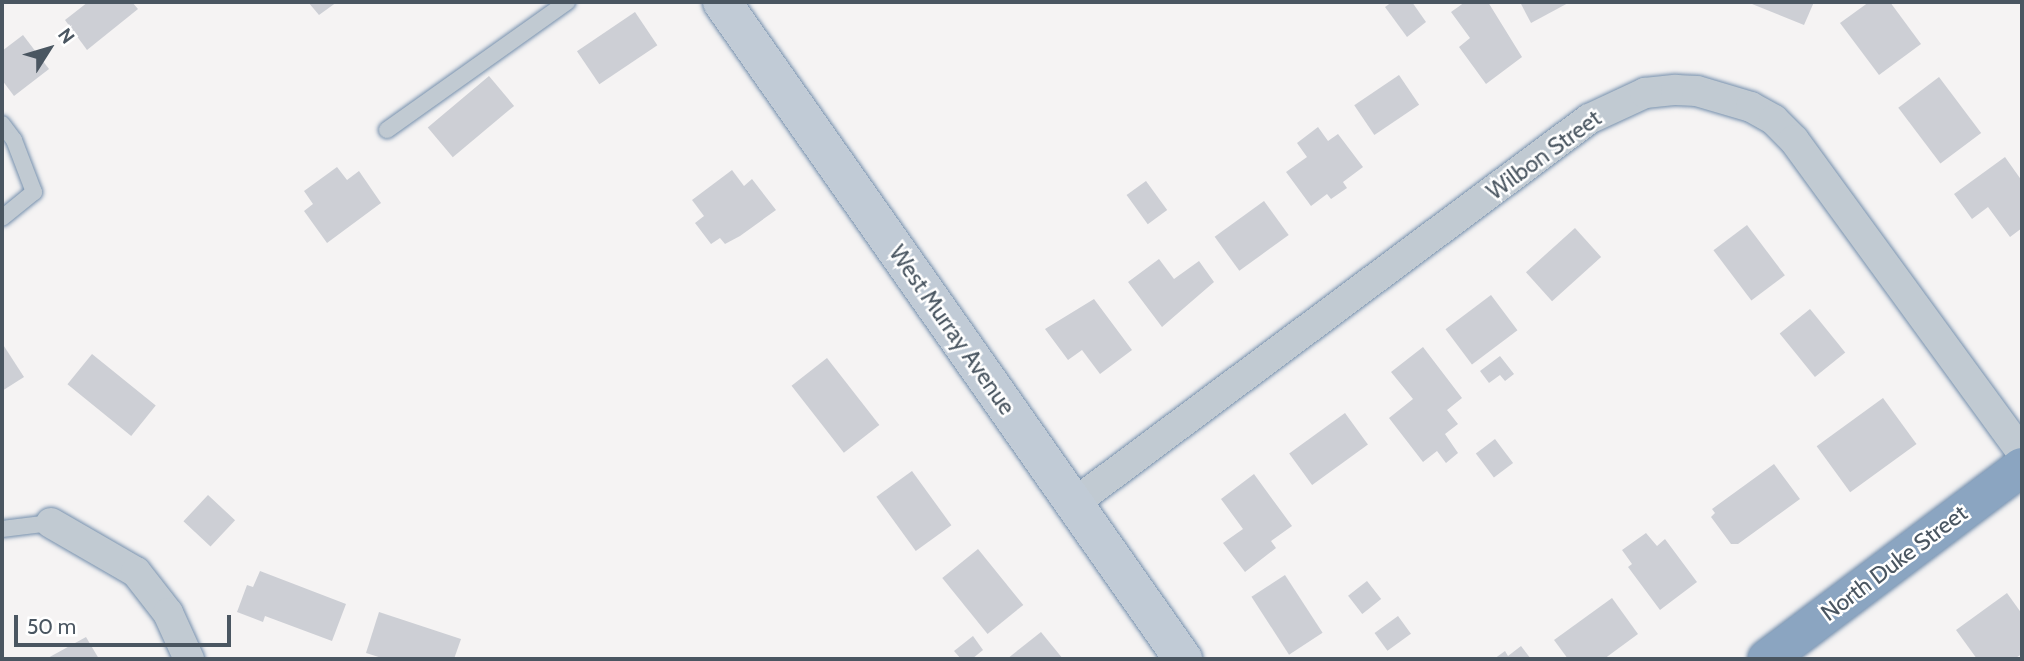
<!DOCTYPE html>
<html>
<head>
<meta charset="utf-8">
<style>
	body { margin:0 }
	#map { position:relative; width:2024px; height:661px; overflow:hidden; background:#f5f3f3; font-family:Cabin,sans-serif }
	div>[style] { position:absolute }
	.building>* { inset:0; background:#cdcfd5; transform-origin:0 0 }
	.roads { filter:drop-shadow(0 0 2px #7690ad) drop-shadow(0 0 2px #7690ad) }
	.lane>* { height:16px; margin:-8px; padding:0 8px; transform-origin:8px; border-radius:8px; background:#c1cad2 }
	.street>* { height:30px; margin:-15px; padding:0 15px; transform-origin:15px; border-radius:15px; background:#c1cad2 }
	.secondary>* { height:38px; margin:-19px; padding:0 19px; transform-origin:19px; border-radius:19px; background:#c1cbd6 }
	.highway>* { height:38px; margin:-19px; padding:0 19px; transform-origin:19px; border-radius:19px; background:#8ba5c1 }
	span { translate:-50% -50%; white-space:nowrap; text-align:center; line-height:1.15; -webkit-text-stroke:5px #fff; paint-order:stroke }
	.street-label { font-size:23px; color:#4a5661 }
	.frame { position:absolute; inset:0; border:4px solid #4a5661; pointer-events:none }
	.north { position:absolute; left:14px; top:14px; width:70px; height:70px; -webkit-text-stroke:5px #fff; paint-order:stroke; rotate:53deg; font-size:19px; font-weight:700; line-height:28px; text-align:center; color:#4a5661 }
	.north::after { content:''; display:block; margin:auto; width:24px; height:32px; background:#4a5661; clip-path:polygon(50% 0,100% 100%,50% 72%,0 100%) }
	.scale { position:absolute; left:14px; top:615px; width:217px; height:32px; box-sizing:border-box; border:4px solid #4a5661; border-top:0; padding-left:9px; font-size:21px; line-height:24px; white-space:nowrap; color:#4a5661; -webkit-text-stroke:5px #fff; paint-order:stroke }
</style>
</head>
<body>
<div id="map">
	<div class="building">
		<i style="clip-path:polygon(88px 2px,132px 2px,138px 9px,87px 50px,65px 20px)"></i>
		<i style="clip-path:polygon(308px 2px,337px 2px,319px 15px)"></i>
		<i style="clip-path:polygon(1392px 2px,1412px 2px,1426px 22px,1407px 37px,1385px 7px)"></i>
		<i style="clip-path:polygon(1465px 2px,1488px 2px,1522px 57px,1486px 84px,1459px 47px,1470px 38px,1451px 12px)"></i>
		<i style="clip-path:polygon(1520px 2px,1570px 2px,1531px 23px)"></i>
		<i style="clip-path:polygon(1747px 2px,1814px 2px,1804px 25px)"></i>
		<i style="clip-path:polygon(1869px 2px,1890px 2px,1921px 44px,1879px 75px,1840px 23px)"></i>
		<i style="left:635px;top:12px;width:40px;height:70px;rotate:56deg"></i>
		<i style="clip-path:polygon(23px 35px,49px 69px,14px 96px,2px 80px,2px 51px)"></i>
		<i style="left:1399px;top:75px;width:36px;height:54px;rotate:56deg"></i>
		<i style="left:489px;top:76px;width:39px;height:80px;rotate:50deg"></i>
		<i style="left:1939px;top:77px;width:70px;height:51px;rotate:53deg"></i>
		<i style="clip-path:polygon(1318px 127px,1328px 141px,1338px 134px,1363px 167px,1343px 182px,1347px 188px,1331px 199px,1327px 194px,1311px 206px,1286px 172px,1307px 157px,1297px 143px)"></i>
		<i style="clip-path:polygon(2005px 157px,2022px 181px,2022px 228px,2010px 237px,1988px 207px,1972px 219px,1954px 194px)"></i>
		<i style="clip-path:polygon(337px 167px,347px 180px,359px 171px,381px 203px,327px 243px,304px 211px,313px 204px,304px 191px)"></i>
		<i style="clip-path:polygon(732px 170px,744px 186px,752px 179px,776px 210px,740px 236px,725px 244px,720px 238px,711px 244px,695px 223px,704px 216px,692px 200px)"></i>
		<i style="left:1146px;top:181px;width:36px;height:24px;rotate:54deg"></i>
		<i style="left:1264px;top:201px;width:42px;height:61px;rotate:54deg"></i>
		<i style="left:1747px;top:225px;width:63px;height:42px;rotate:53deg"></i>
		<i style="left:1575px;top:228px;width:39px;height:66px;rotate:48deg"></i>
		<i style="clip-path:polygon(1159px 259px,1174px 279px,1199px 261px,1214px 282px,1162px 327px,1128px 282px)"></i>
		<i style="left:1491px;top:295px;width:44px;height:57px;rotate:53deg"></i>
		<i style="clip-path:polygon(1094px 299px,1132px 350px,1100px 374px,1082px 350px,1068px 360px,1045px 329px)"></i>
		<i style="left:1810px;top:309px;width:56px;height:39px;rotate:51deg"></i>
		<i style="clip-path:polygon(2px 343px,24px 377px,2px 391px)"></i>
		<i style="clip-path:polygon(1423px 347px,1462px 398px,1447px 410px,1458px 424px,1445px 434px,1458px 453px,1446px 463px,1437px 451px,1423px 462px,1389px 418px,1413px 399px,1391px 372px)"></i>
		<i style="left:92px;top:354px;width:82px;height:39px;rotate:39deg"></i>
		<i style="clip-path:polygon(1500px 356px,1514px 374px,1505px 381px,1500px 375px,1489px 383px,1480px 371px)"></i>
		<i style="left:827px;top:358px;width:85px;height:45px;rotate:52deg"></i>
		<i style="left:1883px;top:398px;width:57px;height:82px;rotate:54deg"></i>
		<i style="left:1345px;top:413px;width:39px;height:69px;rotate:54deg"></i>
		<i style="left:1495px;top:439px;width:30px;height:24px;rotate:53deg"></i>
		<i style="clip-path:polygon(1774px 464px,1800px 499px,1738px 544px,1731px 544px,1711px 517px,1715px 513px,1712px 509px)"></i>
		<i style="left:912px;top:471px;width:67px;height:44px;rotate:54deg"></i>
		<i style="clip-path:polygon(1254px 474px,1292px 526px,1271px 541px,1276px 548px,1245px 572px,1223px 543px,1243px 529px,1221px 499px)"></i>
		<i style="left:208px;top:495px;width:37px;height:36px;rotate:43deg"></i>
		<i style="clip-path:polygon(1646px 533px,1657px 546px,1665px 539px,1697px 582px,1660px 610px,1628px 567px,1632px 564px,1622px 550px)"></i>
		<i style="left:978px;top:549px;width:72px;height:46px;rotate:51deg"></i>
		<i style="clip-path:polygon(260px 571px,346px 604px,332px 641px,265px 616px,263px 622px,237px 612px,247px 585px,253px 587px)"></i>
		<i style="left:1285px;top:575px;width:69px;height:40px;rotate:57deg"></i>
		<i style="left:1367px;top:581px;width:23px;height:24px;rotate:52deg"></i>
		<i style="clip-path:polygon(2007px 593px,2022px 614px,2022px 654px,2014px 659px,1977px 659px,1956px 630px)"></i>
		<i style="clip-path:polygon(1612px 598px,1638px 634px,1604px 659px,1568px 659px,1554px 640px)"></i>
		<i style="clip-path:polygon(379px 612px,461px 639px,454px 659px,385px 659px,366px 653px)"></i>
		<i style="left:1398px;top:616px;width:22px;height:29px;rotate:54deg"></i>
		<i style="clip-path:polygon(1041px 632px,1063px 659px,1007px 659px)"></i>
		<i style="clip-path:polygon(973px 636px,983px 650px,972px 659px,961px 659px,954px 651px)"></i>
		<i style="clip-path:polygon(86px 637px,99px 659px,46px 659px)"></i>
		<i style="clip-path:polygon(1521px 646px,1531px 659px,1494px 659px,1505px 651px,1508px 656px)"></i>
	</div>
	<div class="roads">
		<div class="lane">
			<i style="left:2px;top:124px;width:20px;rotate:53deg"></i>
			<i style="left:14px;top:140px;width:56px;rotate:69deg"></i>
			<i style="left:34px;top:192px;width:41px;rotate:140.9deg"></i>
			<i style="left:387px;top:130px;width:221px;rotate:-35.4deg"></i>
			<i style="left:2px;top:529px;width:49px;rotate:-7deg"></i>
		</div>
		<div class="street">
			<i style="left:1073px;top:504px;width:644px;rotate:-36.73deg"></i>
			<i style="left:1589px;top:119px;width:62px;rotate:-24.9deg"></i>
			<i style="left:1645px;top:93px;width:31px;rotate:-6deg"></i>
			<i style="left:1676px;top:90px;width:21px;rotate:3deg"></i>
			<i style="left:1697px;top:91px;width:56px;rotate:16.5deg"></i>
			<i style="left:1751px;top:107px;width:26px;rotate:29deg"></i>
			<i style="left:1774px;top:120px;width:28px;rotate:45deg"></i>
			<i style="left:1794px;top:140px;width:387px;rotate:53.9deg"></i>
			<i style="left:51px;top:523px;width:98px;rotate:30deg"></i>
			<i style="left:136px;top:572px;width:52px;rotate:52deg"></i>
			<i style="left:168px;top:613px;width:51px;rotate:65.5deg"></i>
		</div>
		<div class="secondary">
			<i style="left:722px;top:2px;width:803px;rotate:54.94deg"></i>
		</div>
		<div class="highway">
			<i style="left:1767px;top:659px;width:319px;rotate:-37deg"></i>
		</div>
	</div>
	<div class="street-label">
		<span style="left:1544px;top:155px;rotate:-36deg">Wilbon Street</span>
		<span style="left:952px;top:330px;rotate:55deg">West Murray Avenue</span>
		<span style="left:1894px;top:563px;rotate:-37deg">North Duke Street</span>
	</div>
	<div class="frame"></div>
	<div class="north">N</div>
	<div class="scale">50 m</div>
</div>
</body>
</html>
